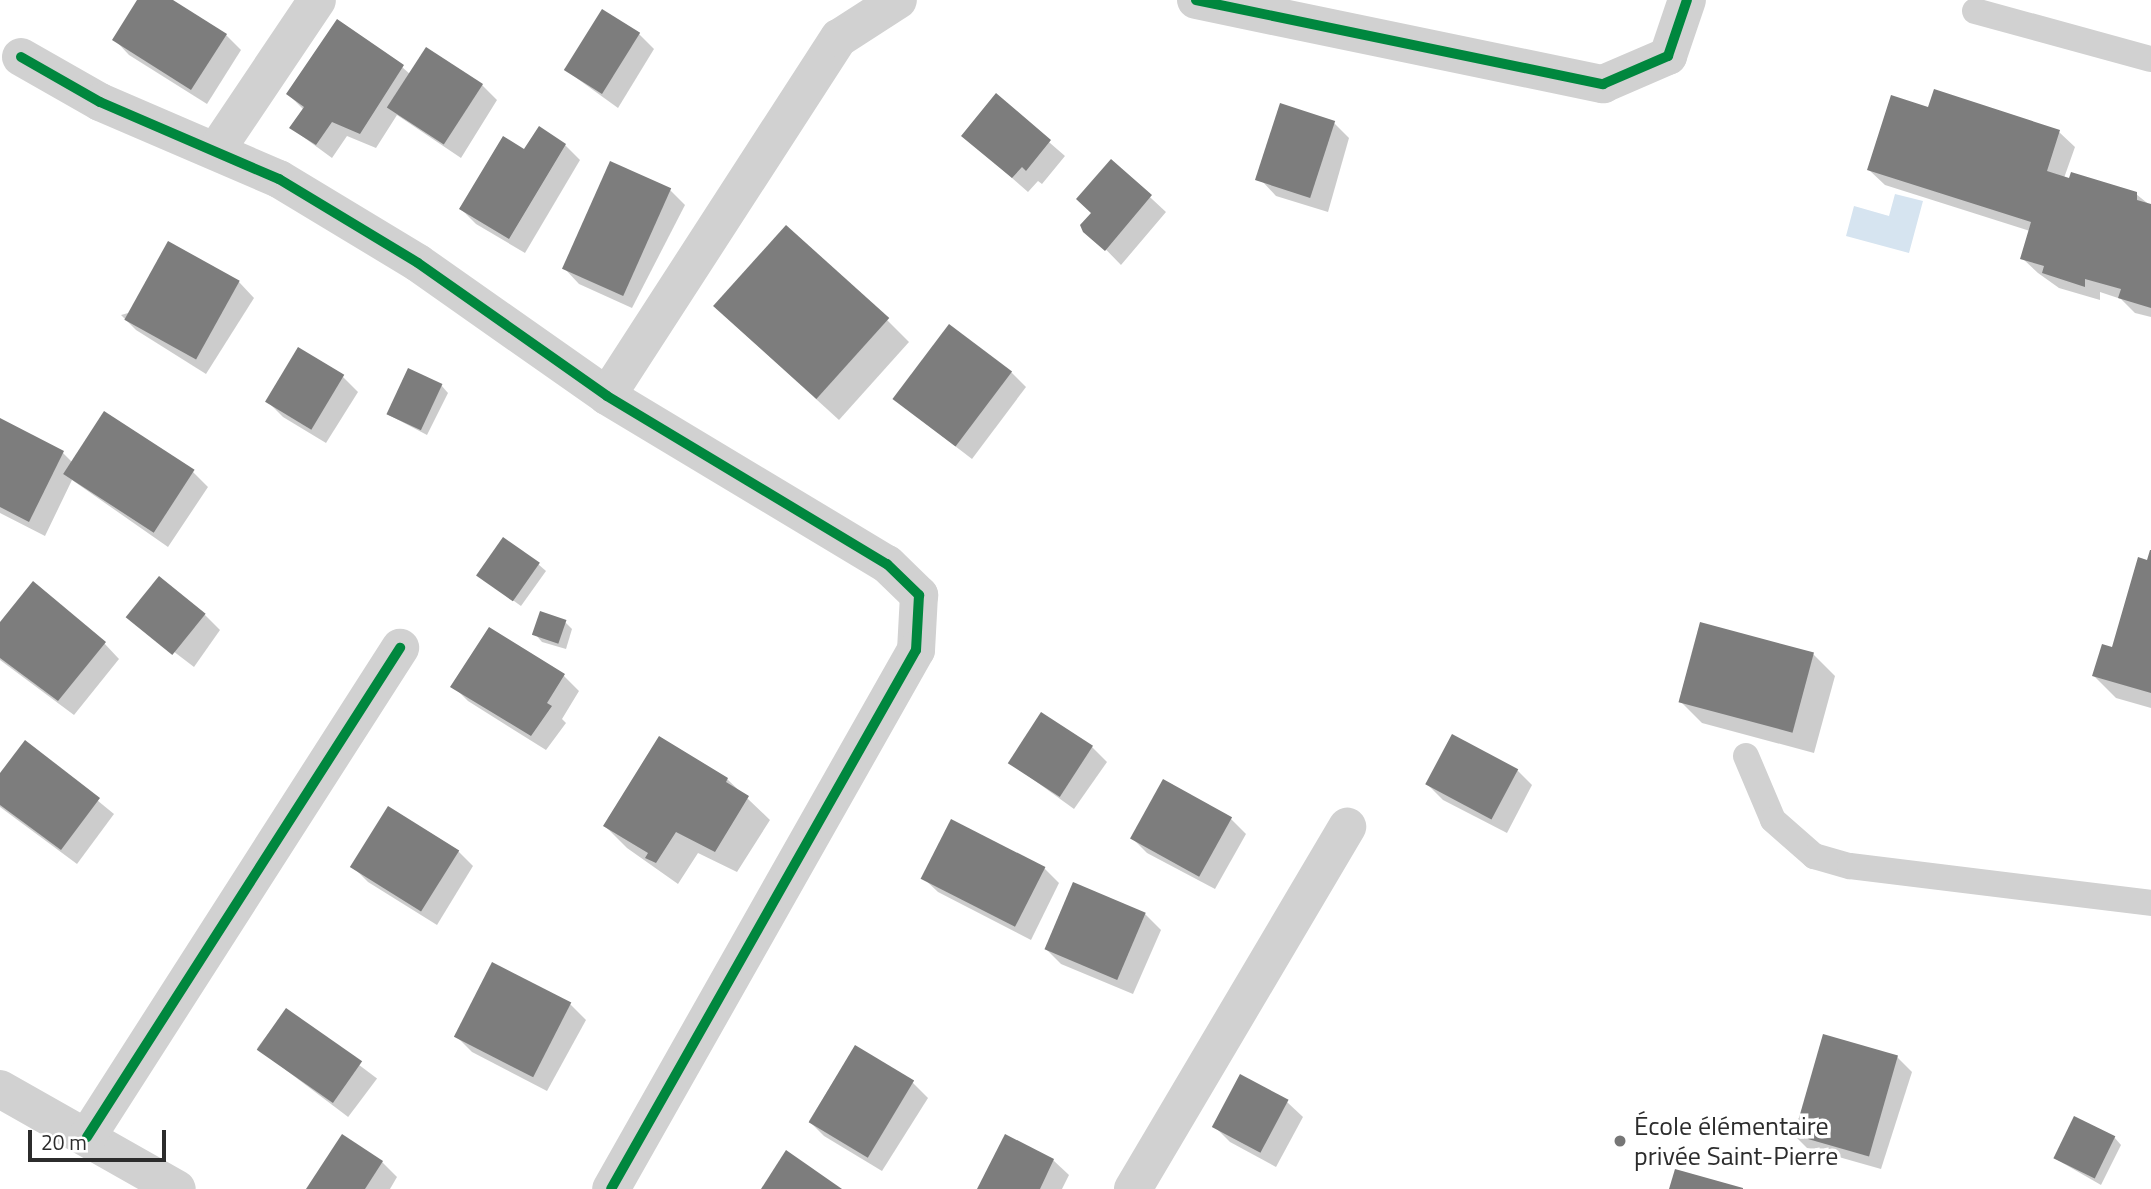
<!DOCTYPE html>
<html>
<head>
<meta charset="utf-8">
<style>
	body { margin:0 }
	#map { position:relative; width:2151px; height:1189px; overflow:hidden; background:#fff; font-family:"Titillium Web",sans-serif }
	div>[style] { position:absolute }
	.water>* { inset:0; background:#d6e4f0 }
	.shadow>* { inset:0; background:#0003; transform-origin:0 0 }
	.building>* { inset:0; background:#7d7d7d; transform-origin:0 0 }
	.lane>* { height:26px; margin:-13px; padding:0 13px; transform-origin:13px; border-radius:13px; background:#d1d1d1 }
	.street>* { height:38px; margin:-19px; padding:0 19px; transform-origin:19px; border-radius:19px; background:#d1d1d1 }
	.cycleway>* { height:10px; margin:-5px; padding:0 5px; transform-origin:5px; border-radius:5px; background:#00873e }
	.dots>* { width:19px; height:19px; translate:-50% -50%; box-sizing:border-box; border:4px solid #fff; border-radius:50% }
	span { translate:-50% -50%; white-space:nowrap; text-align:center; line-height:1.15; -webkit-text-stroke:7px #fff; paint-order:stroke }
	.poi-label { font-size:26px; color:#2c2c2c }
	.left { translate:0 -50%; text-align:left }
	.scale { position:absolute; left:28px; top:1130px; width:138px; height:32px; box-sizing:border-box; border:4px solid #2c2c2c; border-top:0; padding-left:9px; font-size:21px; line-height:24px; white-space:nowrap; color:#2c2c2c; -webkit-text-stroke:5px #fff; paint-order:stroke }
</style>
</head>
<body>
<div id="map">
	<div class="water">
		<i style="clip-path:polygon(1895px 194px,1923px 201px,1909px 253px,1846px 236px,1854px 206px,1889px 216px)"></i>
	</div>
	<div class="shadow">
		<i style="clip-path:polygon(139px 0,170px 0,226px 35px,241px 50px,207px 104px,129px 55px,114px 39px)"></i>
		<i style="clip-path:polygon(639px 34px,654px 49px,618px 108px,564px 69px)"></i>
		<i style="clip-path:polygon(402px 67px,411px 75px,482px 85px,497px 100px,461px 158px,397px 115px,376px 148px,347px 136px,332px 158px,291px 128px,304px 110px,288px 94px)"></i>
		<i style="clip-path:polygon(1935px 91px,2059px 132px,2075px 147px,2064px 178px,2136px 194px,2151px 206px,2151px 317px,2135px 313px,2121px 299px,2100px 292px,2100px 300px,2059px 288px,2038px 273px,2022px 258px,2030px 231px,1885px 185px,1869px 170px,1929px 109px)"></i>
		<i style="clip-path:polygon(996px 96px,1065px 156px,1042px 184px,1038px 181px,1028px 192px,964px 136px)"></i>
		<i style="clip-path:polygon(1334px 123px,1349px 138px,1328px 212px,1276px 196px,1261px 180px)"></i>
		<i style="clip-path:polygon(565px 145px,580px 160px,525px 253px,476px 224px,461px 209px)"></i>
		<i style="clip-path:polygon(1111px 161px,1166px 212px,1121px 265px,1082px 225px,1093px 214px)"></i>
		<i style="clip-path:polygon(670px 190px,685px 205px,632px 308px,579px 284px,564px 268px)"></i>
		<i style="clip-path:polygon(239px 282px,254px 298px,206px 374px,136px 330px,121px 315px)"></i>
		<i style="clip-path:polygon(887px 320px,909px 342px,839px 420px,738px 328px)"></i>
		<i style="clip-path:polygon(1011px 372px,1026px 387px,972px 459px,895px 400px)"></i>
		<i style="clip-path:polygon(343px 377px,358px 392px,326px 443px,283px 417px,268px 402px)"></i>
		<i style="clip-path:polygon(441px 385px,448px 393px,427px 435px,387px 414px)"></i>
		<i style="clip-path:polygon(105px 414px,193px 472px,208px 487px,168px 547px,72px 480px,45px 536px,0 513px,0 420px,63px 453px,73px 463px)"></i>
		<i style="clip-path:polygon(2151px 554px,2151px 708px,2116px 698px,2094px 676px,2113px 649px)"></i>
		<i style="clip-path:polygon(538px 564px,546px 571px,521px 606px,479px 576px)"></i>
		<i style="clip-path:polygon(205px 615px,220px 630px,194px 667px,131px 619px)"></i>
		<i style="clip-path:polygon(565px 622px,572px 629px,566px 649px,542px 642px,535px 634px)"></i>
		<i style="clip-path:polygon(0 625px,104px 643px,119px 659px,74px 715px,0 660px)"></i>
		<i style="clip-path:polygon(490px 629px,564px 676px,579px 691px,562px 719px,566px 723px,546px 750px,468px 701px,453px 686px)"></i>
		<i style="clip-path:polygon(1813px 654px,1835px 676px,1814px 753px,1702px 723px,1680px 701px)"></i>
		<i style="clip-path:polygon(26px 742px,114px 814px,77px 864px,0 807px,0 776px)"></i>
		<i style="clip-path:polygon(1092px 747px,1107px 762px,1074px 809px,1012px 764px)"></i>
		<i style="clip-path:polygon(1517px 770px,1532px 785px,1507px 833px,1443px 800px,1428px 785px)"></i>
		<i style="clip-path:polygon(727px 779px,770px 820px,737px 872px,698px 853px,678px 884px,627px 848px,605px 826px)"></i>
		<i style="clip-path:polygon(1231px 819px,1246px 834px,1215px 889px,1147px 853px,1132px 838px)"></i>
		<i style="clip-path:polygon(458px 851px,473px 866px,437px 925px,368px 882px,353px 867px)"></i>
		<i style="clip-path:polygon(1044px 868px,1059px 883px,1031px 940px,938px 892px,922px 877px)"></i>
		<i style="clip-path:polygon(1073px 885px,1145px 914px,1161px 930px,1133px 994px,1061px 964px,1046px 949px)"></i>
		<i style="clip-path:polygon(493px 964px,570px 1004px,586px 1020px,547px 1091px,472px 1052px,457px 1037px)"></i>
		<i style="left:286px;top:1010px;width:114px;height:48px;rotate:37deg"></i>
		<i style="clip-path:polygon(855px 1047px,913px 1083px,928px 1098px,882px 1171px,824px 1136px,809px 1121px)"></i>
		<i style="clip-path:polygon(1897px 1057px,1912px 1072px,1881px 1169px,1807px 1148px,1792px 1133px)"></i>
		<i style="clip-path:polygon(1241px 1077px,1287px 1102px,1303px 1117px,1276px 1167px,1230px 1142px,1215px 1127px)"></i>
		<i style="clip-path:polygon(2114px 1137px,2121px 1145px,2101px 1185px,2054px 1158px)"></i>
		<i style="clip-path:polygon(1053px 1160px,1069px 1175px,1062px 1189px,979px 1189px)"></i>
		<i style="clip-path:polygon(382px 1162px,397px 1177px,390px 1189px,309px 1189px)"></i>
	</div>
	<div class="building">
		<i style="clip-path:polygon(137px 0,173px 0,227px 34px,191px 90px,112px 40px)"></i>
		<i style="left:602px;top:9px;width:45px;height:72px;rotate:32deg"></i>
		<i style="clip-path:polygon(337px 19px,404px 65px,360px 134px,332px 122px,316px 145px,289px 128px,304px 107px,286px 94px)"></i>
		<i style="left:426px;top:47px;width:68px;height:72px;rotate:33deg"></i>
		<i style="clip-path:polygon(1934px 89px,2060px 130px,2047px 171px,2069px 178px,2071px 172px,2137px 192px,2137px 200px,2151px 204px,2151px 308px,2118px 298px,2121px 289px,2085px 279px,2085px 287px,2042px 273px,2044px 266px,2020px 259px,2031px 222px,1867px 170px,1891px 95px,1928px 107px)"></i>
		<i style="clip-path:polygon(996px 93px,1051px 140px,1026px 171px,1022px 167px,1012px 178px,961px 136px)"></i>
		<i style="left:1280px;top:103px;width:58px;height:81px;rotate:18deg"></i>
		<i style="clip-path:polygon(539px 126px,566px 144px,509px 239px,459px 209px,503px 136px,524px 149px)"></i>
		<i style="clip-path:polygon(1111px 159px,1152px 195px,1105px 251px,1083px 232px,1080px 225px,1091px 213px,1076px 199px)"></i>
		<i style="left:610px;top:161px;width:67px;height:118px;rotate:24deg"></i>
		<i style="left:786px;top:225px;width:139px;height:109px;rotate:42deg"></i>
		<i style="left:168px;top:241px;width:82px;height:90px;rotate:29deg"></i>
		<i style="left:949px;top:324px;width:79px;height:94px;rotate:37deg"></i>
		<i style="left:298px;top:347px;width:54px;height:64px;rotate:31deg"></i>
		<i style="left:408px;top:368px;width:38px;height:51px;rotate:25deg"></i>
		<i style="left:104px;top:411px;width:108px;height:75px;rotate:33deg"></i>
		<i style="clip-path:polygon(0 418px,64px 451px,29px 522px,0 507px)"></i>
		<i style="left:503px;top:537px;width:45px;height:47px;rotate:35deg"></i>
		<i style="clip-path:polygon(2150px 550px,2151px 550px,2151px 693px,2092px 676px,2102px 644px,2112px 647px,2138px 557px,2147px 560px)"></i>
		<i style="left:159px;top:576px;width:60px;height:53px;rotate:39deg"></i>
		<i style="clip-path:polygon(33px 581px,106px 642px,58px 701px,0 658px,0 622px)"></i>
		<i style="left:540px;top:611px;width:28px;height:25px;rotate:19deg"></i>
		<i style="left:1700px;top:622px;width:118px;height:83px;rotate:15deg"></i>
		<i style="clip-path:polygon(489px 627px,565px 674px,547px 703px,552px 706px,531px 736px,450px 687px)"></i>
		<i style="left:1041px;top:712px;width:62px;height:61px;rotate:33deg"></i>
		<i style="left:1452px;top:734px;width:75px;height:57px;rotate:28deg"></i>
		<i style="clip-path:polygon(659px 736px,728px 778px,726px 782px,749px 796px,715px 852px,676px 832px,656px 863px,645px 858px,648px 853px,603px 826px)"></i>
		<i style="clip-path:polygon(25px 740px,100px 798px,61px 850px,0 805px,0 773px)"></i>
		<i style="left:1163px;top:779px;width:79px;height:68px;rotate:29deg"></i>
		<i style="left:388px;top:806px;width:84px;height:72px;rotate:32deg"></i>
		<i style="left:951px;top:819px;width:106px;height:67px;rotate:27deg"></i>
		<i style="left:1073px;top:882px;width:79px;height:73px;rotate:23deg"></i>
		<i style="left:492px;top:962px;width:89px;height:84px;rotate:27deg"></i>
		<i style="left:286px;top:1008px;width:93px;height:51px;rotate:35deg"></i>
		<i style="left:1823px;top:1034px;width:78px;height:105px;rotate:16deg"></i>
		<i style="left:855px;top:1045px;width:69px;height:90px;rotate:31deg"></i>
		<i style="left:1240px;top:1074px;width:55px;height:60px;rotate:28deg"></i>
		<i style="left:2074px;top:1116px;width:46px;height:47px;rotate:26deg"></i>
		<i style="clip-path:polygon(342px 1134px,383px 1161px,365px 1189px,306px 1189px)"></i>
		<i style="clip-path:polygon(1005px 1134px,1054px 1159px,1040px 1189px,977px 1189px)"></i>
		<i style="clip-path:polygon(786px 1150px,842px 1189px,761px 1189px)"></i>
		<i style="clip-path:polygon(1675px 1169px,1743px 1188px,1743px 1189px,1669px 1189px)"></i>
	</div>
	<div class="lane">
		<i style="left:1975px;top:11px;width:182px;rotate:15.3deg"></i>
		<i style="left:1746px;top:756px;width:69px;rotate:67.1deg"></i>
		<i style="left:1773px;top:820px;width:55px;rotate:41.3deg"></i>
		<i style="left:1814px;top:856px;width:37px;rotate:16deg"></i>
		<i style="left:1850px;top:866px;width:303px;rotate:7deg"></i>
	</div>
	<div class="street">
		<i style="left:1196px;top:0;width:416px;rotate:11.7deg"></i>
		<i style="left:1603px;top:84px;width:71px;rotate:-23.3deg"></i>
		<i style="left:1668px;top:56px;width:59px;rotate:-71.3deg"></i>
		<i style="left:21px;top:57px;width:91px;rotate:29.7deg"></i>
		<i style="left:100px;top:102px;width:195px;rotate:23.3deg"></i>
		<i style="left:279px;top:179px;width:162px;rotate:31.1deg"></i>
		<i style="left:418px;top:263px;width:231px;rotate:35.1deg"></i>
		<i style="left:607px;top:396px;width:327px;rotate:31deg"></i>
		<i style="left:887px;top:564px;width:45px;rotate:44.1deg"></i>
		<i style="left:919px;top:595px;width:55px;rotate:93.1deg"></i>
		<i style="left:916px;top:650px;width:619px;rotate:119.5deg"></i>
		<i style="left:217px;top:149px;width:179px;rotate:-56.1deg"></i>
		<i style="left:607px;top:396px;width:427px;rotate:-57.1deg"></i>
		<i style="left:839px;top:38px;width:70px;rotate:-32.8deg"></i>
		<i style="left:0;top:1089px;width:203px;rotate:29.5deg"></i>
		<i style="left:87px;top:1137px;width:581px;rotate:-57.38deg"></i>
		<i style="left:1133px;top:1189px;width:421px;rotate:-59.4deg"></i>
	</div>
	<div class="cycleway">
		<i style="left:1196px;top:0;width:416px;rotate:11.7deg"></i>
		<i style="left:1603px;top:84px;width:71px;rotate:-23.3deg"></i>
		<i style="left:1668px;top:56px;width:59px;rotate:-71.3deg"></i>
		<i style="left:21px;top:57px;width:91px;rotate:29.7deg"></i>
		<i style="left:100px;top:102px;width:195px;rotate:23.3deg"></i>
		<i style="left:279px;top:179px;width:162px;rotate:31.1deg"></i>
		<i style="left:418px;top:263px;width:231px;rotate:35.1deg"></i>
		<i style="left:607px;top:396px;width:327px;rotate:31deg"></i>
		<i style="left:887px;top:564px;width:45px;rotate:44.1deg"></i>
		<i style="left:919px;top:595px;width:55px;rotate:93.1deg"></i>
		<i style="left:916px;top:650px;width:619px;rotate:119.5deg"></i>
		<i style="left:87px;top:1137px;width:581px;rotate:-57.38deg"></i>
	</div>
	<div class="dots">
		<i style="left:1620px;top:1141px;background:#767676"></i>
	</div>
	<div class="poi-label">
		<span class="left" style="left:1634px;top:1141px">École élémentaire<br>privée Saint-Pierre</span>
	</div>
	<div class="scale">20 m</div>
</div>
</body>
</html>
